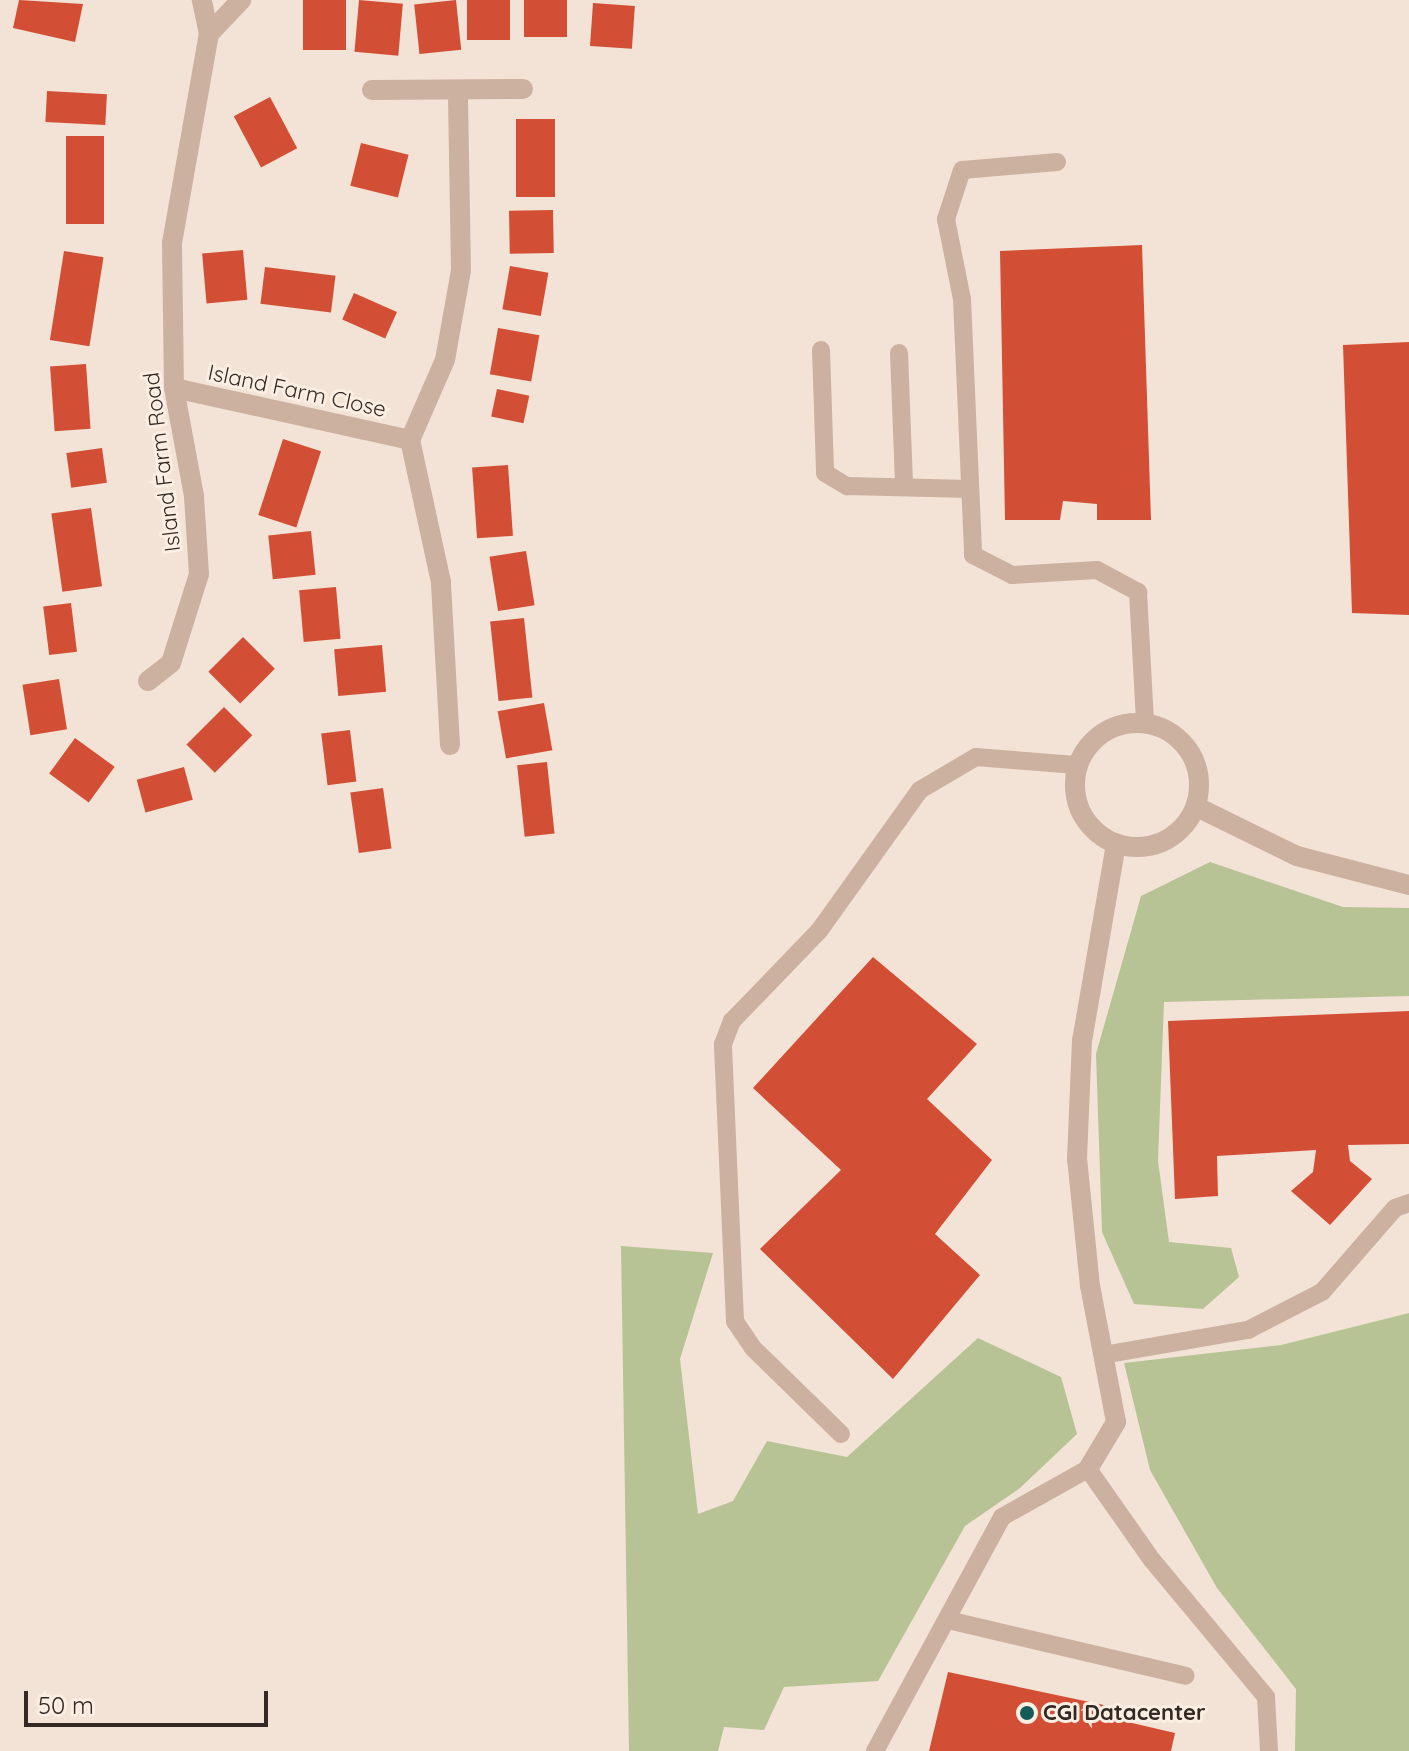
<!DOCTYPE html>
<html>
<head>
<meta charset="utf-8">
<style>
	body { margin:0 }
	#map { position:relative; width:1409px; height:1751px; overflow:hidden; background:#f3e3d6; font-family:Quicksand,sans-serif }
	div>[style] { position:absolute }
	.green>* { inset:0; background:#b7c395 }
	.building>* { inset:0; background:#d24f35; transform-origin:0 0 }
	.service>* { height:18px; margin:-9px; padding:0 9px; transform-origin:9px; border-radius:9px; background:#ccb1a1 }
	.minor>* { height:20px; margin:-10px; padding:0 10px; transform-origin:10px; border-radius:10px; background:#ccb1a1 }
	.minor>.ring { margin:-10px; padding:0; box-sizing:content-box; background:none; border:20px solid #ccb1a1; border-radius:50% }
	.dots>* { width:22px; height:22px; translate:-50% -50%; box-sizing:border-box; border:4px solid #fbeee2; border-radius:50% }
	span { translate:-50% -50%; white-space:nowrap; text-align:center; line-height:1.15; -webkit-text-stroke:6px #fbeee2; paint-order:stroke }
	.street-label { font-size:22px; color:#352925 }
	.poi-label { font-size:22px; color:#352925; font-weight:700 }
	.left { translate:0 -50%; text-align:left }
	.scale { position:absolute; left:24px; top:1691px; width:244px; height:36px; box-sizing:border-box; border:4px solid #352925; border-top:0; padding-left:10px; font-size:24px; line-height:28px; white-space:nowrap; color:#352925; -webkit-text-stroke:6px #fbeee2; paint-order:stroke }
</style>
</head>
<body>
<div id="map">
	<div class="green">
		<i style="clip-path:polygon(1210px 862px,1343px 907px,1409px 908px,1409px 996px,1164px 1002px,1158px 1161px,1169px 1242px,1231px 1248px,1239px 1277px,1203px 1309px,1134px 1304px,1102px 1232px,1096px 1054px,1141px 896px)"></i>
		<i style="clip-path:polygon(621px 1246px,713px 1253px,680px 1359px,698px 1514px,733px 1501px,767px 1441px,847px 1457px,978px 1338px,1061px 1377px,1077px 1434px,1020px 1488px,965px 1526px,878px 1681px,784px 1687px,764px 1730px,724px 1727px,718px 1751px,629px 1751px)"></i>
		<i style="clip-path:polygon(1409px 1313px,1409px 1751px,1295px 1751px,1296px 1689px,1217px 1588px,1150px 1470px,1124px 1363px,1281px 1345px)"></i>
	</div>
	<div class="building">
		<i style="clip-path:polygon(19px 0,83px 4px,75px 42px,13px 28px)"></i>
		<i style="left:303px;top:0;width:43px;height:50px"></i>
		<i style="left:359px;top:0;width:44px;height:52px;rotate:5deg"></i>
		<i style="left:456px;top:0;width:50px;height:42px;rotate:84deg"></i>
		<i style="left:467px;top:0;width:43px;height:40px"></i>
		<i style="left:524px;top:0;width:43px;height:37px"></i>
		<i style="left:593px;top:3px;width:42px;height:43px;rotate:4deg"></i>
		<i style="left:47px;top:91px;width:60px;height:31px;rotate:3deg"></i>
		<i style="left:270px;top:97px;width:58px;height:41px;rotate:62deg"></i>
		<i style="left:516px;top:119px;width:39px;height:78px"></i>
		<i style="left:66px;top:136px;width:38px;height:88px"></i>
		<i style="left:361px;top:143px;width:49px;height:44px;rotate:14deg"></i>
		<i style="left:553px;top:210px;width:43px;height:44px;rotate:89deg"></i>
		<i style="clip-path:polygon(1142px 245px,1151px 520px,1097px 520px,1097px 504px,1063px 501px,1060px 520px,1005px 520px,1000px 251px)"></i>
		<i style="left:243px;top:250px;width:50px;height:41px;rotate:85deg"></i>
		<i style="left:64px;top:251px;width:40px;height:90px;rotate:9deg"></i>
		<i style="left:510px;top:266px;width:39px;height:44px;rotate:10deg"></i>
		<i style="left:265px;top:267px;width:71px;height:37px;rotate:7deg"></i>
		<i style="left:354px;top:293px;width:47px;height:29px;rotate:24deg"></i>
		<i style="left:498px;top:328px;width:42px;height:47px;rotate:10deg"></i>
		<i style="clip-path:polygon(1409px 342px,1409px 615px,1352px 613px,1343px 345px)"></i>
		<i style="left:86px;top:364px;width:65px;height:36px;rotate:86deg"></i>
		<i style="left:497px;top:389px;width:33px;height:28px;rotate:12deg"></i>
		<i style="left:283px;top:439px;width:40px;height:80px;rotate:18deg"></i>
		<i style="left:102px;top:448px;width:35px;height:36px;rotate:82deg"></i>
		<i style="left:508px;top:465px;width:71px;height:36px;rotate:86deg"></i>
		<i style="left:91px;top:508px;width:79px;height:40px;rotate:82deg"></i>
		<i style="left:311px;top:531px;width:44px;height:43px;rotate:84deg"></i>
		<i style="left:526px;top:551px;width:55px;height:37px;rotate:81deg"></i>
		<i style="left:336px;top:587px;width:52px;height:37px;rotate:85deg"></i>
		<i style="left:71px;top:603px;width:49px;height:28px;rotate:83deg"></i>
		<i style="left:524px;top:618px;width:80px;height:34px;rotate:84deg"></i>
		<i style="left:243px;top:637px;width:45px;height:49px;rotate:45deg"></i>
		<i style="left:382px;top:645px;width:47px;height:48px;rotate:85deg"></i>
		<i style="left:59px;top:679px;width:51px;height:37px;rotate:81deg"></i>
		<i style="left:544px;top:703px;width:48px;height:47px;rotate:80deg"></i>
		<i style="left:224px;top:707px;width:40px;height:53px;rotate:45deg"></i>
		<i style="left:350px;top:730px;width:52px;height:29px;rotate:83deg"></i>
		<i style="left:75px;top:738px;width:49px;height:44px;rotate:36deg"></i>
		<i style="left:547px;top:762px;width:72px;height:30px;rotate:84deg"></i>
		<i style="left:184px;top:767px;width:34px;height:49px;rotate:75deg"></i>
		<i style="left:383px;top:788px;width:61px;height:33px;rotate:82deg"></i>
		<i style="clip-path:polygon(873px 957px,977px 1044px,927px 1099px,992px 1160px,935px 1234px,980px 1275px,893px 1379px,760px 1249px,841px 1170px,753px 1088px)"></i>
		<i style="clip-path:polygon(1409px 1011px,1409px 1144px,1348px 1145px,1350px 1161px,1372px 1179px,1330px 1225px,1291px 1191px,1313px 1172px,1316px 1150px,1217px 1156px,1218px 1196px,1175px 1199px,1168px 1021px)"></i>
		<i style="clip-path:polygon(948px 1672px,1118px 1708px,1115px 1719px,1175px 1733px,1171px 1751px,929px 1751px)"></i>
	</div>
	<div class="service">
		<i style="left:1057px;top:162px;width:95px;rotate:175.2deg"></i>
		<i style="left:962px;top:170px;width:52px;rotate:108.1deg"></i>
		<i style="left:946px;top:219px;width:82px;rotate:78.7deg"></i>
		<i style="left:962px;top:299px;width:256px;rotate:87.5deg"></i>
		<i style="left:973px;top:555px;width:44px;rotate:27.1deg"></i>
		<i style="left:1012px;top:575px;width:85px;rotate:-3.4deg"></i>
		<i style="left:1097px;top:570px;width:47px;rotate:28.2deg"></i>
		<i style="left:1138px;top:592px;width:131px;rotate:86.9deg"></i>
		<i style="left:821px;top:350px;width:123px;rotate:88.1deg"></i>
		<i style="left:825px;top:473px;width:26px;rotate:31deg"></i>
		<i style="left:847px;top:486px;width:123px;rotate:1.4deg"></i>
		<i style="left:899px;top:353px;width:133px;rotate:87.8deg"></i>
		<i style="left:1103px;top:1355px;width:147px;rotate:-9.8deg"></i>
		<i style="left:1248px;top:1330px;width:83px;rotate:-27.2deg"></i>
		<i style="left:1322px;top:1292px;width:111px;rotate:-49deg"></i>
		<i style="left:1395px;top:1208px;width:15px;rotate:-20deg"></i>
		<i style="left:841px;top:1434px;width:123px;rotate:-135.7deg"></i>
		<i style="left:753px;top:1348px;width:32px;rotate:-124deg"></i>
		<i style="left:735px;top:1321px;width:277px;rotate:-92.5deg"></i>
		<i style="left:723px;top:1044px;width:25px;rotate:-69deg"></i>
		<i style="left:732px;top:1021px;width:125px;rotate:-46deg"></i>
		<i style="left:819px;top:931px;width:173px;rotate:-54.4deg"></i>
		<i style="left:920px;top:790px;width:65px;rotate:-30.5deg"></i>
		<i style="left:976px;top:757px;width:100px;rotate:4.6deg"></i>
		<i style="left:948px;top:1620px;width:244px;rotate:13.2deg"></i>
		<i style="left:875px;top:1751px;width:266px;rotate:-61.5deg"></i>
		<i style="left:1002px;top:1517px;width:98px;rotate:-29.2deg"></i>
		<i style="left:1088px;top:1469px;width:111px;rotate:54.9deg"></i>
		<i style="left:1152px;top:1560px;width:178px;rotate:50.2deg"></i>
		<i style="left:1266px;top:1697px;width:54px;rotate:86.8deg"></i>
	</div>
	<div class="minor">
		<i style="left:209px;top:34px;width:47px;rotate:-46.7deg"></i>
		<i style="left:372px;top:90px;width:151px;rotate:-0.4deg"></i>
		<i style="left:174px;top:388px;width:242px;rotate:12.4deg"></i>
		<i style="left:148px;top:681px;width:29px;rotate:-38deg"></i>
		<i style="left:171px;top:663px;width:93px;rotate:-72.5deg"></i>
		<i style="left:199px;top:574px;width:78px;rotate:-93.7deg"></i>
		<i style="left:194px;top:496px;width:110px;rotate:-100.5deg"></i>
		<i style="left:174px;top:388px;width:145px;rotate:-90.8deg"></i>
		<i style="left:172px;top:243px;width:212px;rotate:-80deg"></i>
		<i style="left:209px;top:34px;width:35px;rotate:-102deg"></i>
		<i class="ring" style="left:1075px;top:723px;width:104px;height:104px"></i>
		<i style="left:450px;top:745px;width:163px;rotate:-93.2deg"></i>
		<i style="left:441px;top:582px;width:145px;rotate:-102.3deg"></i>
		<i style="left:410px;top:440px;width:87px;rotate:-66.4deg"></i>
		<i style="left:445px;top:360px;width:91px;rotate:-79.9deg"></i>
		<i style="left:461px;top:270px;width:178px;rotate:-91deg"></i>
		<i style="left:1199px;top:808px;width:109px;rotate:26.1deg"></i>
		<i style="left:1297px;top:856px;width:116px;rotate:14.5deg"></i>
		<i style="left:1088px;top:1469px;width:55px;rotate:-59.2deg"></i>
		<i style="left:1116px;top:1422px;width:138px;rotate:-100.8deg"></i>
		<i style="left:1090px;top:1286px;width:128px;rotate:-95.8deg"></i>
		<i style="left:1077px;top:1159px;width:118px;rotate:-87.6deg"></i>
		<i style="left:1082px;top:1041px;width:200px;rotate:-80.2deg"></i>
	</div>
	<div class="dots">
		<i style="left:1027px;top:1713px;background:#165b5a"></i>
	</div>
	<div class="street-label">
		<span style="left:297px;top:391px;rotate:12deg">Island Farm Close</span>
		<span style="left:162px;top:462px;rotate:-97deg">Island Farm Road</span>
	</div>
	<div class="poi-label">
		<span class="left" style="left:1043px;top:1713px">CGI Datacenter</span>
	</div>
	<div class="scale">50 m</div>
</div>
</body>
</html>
